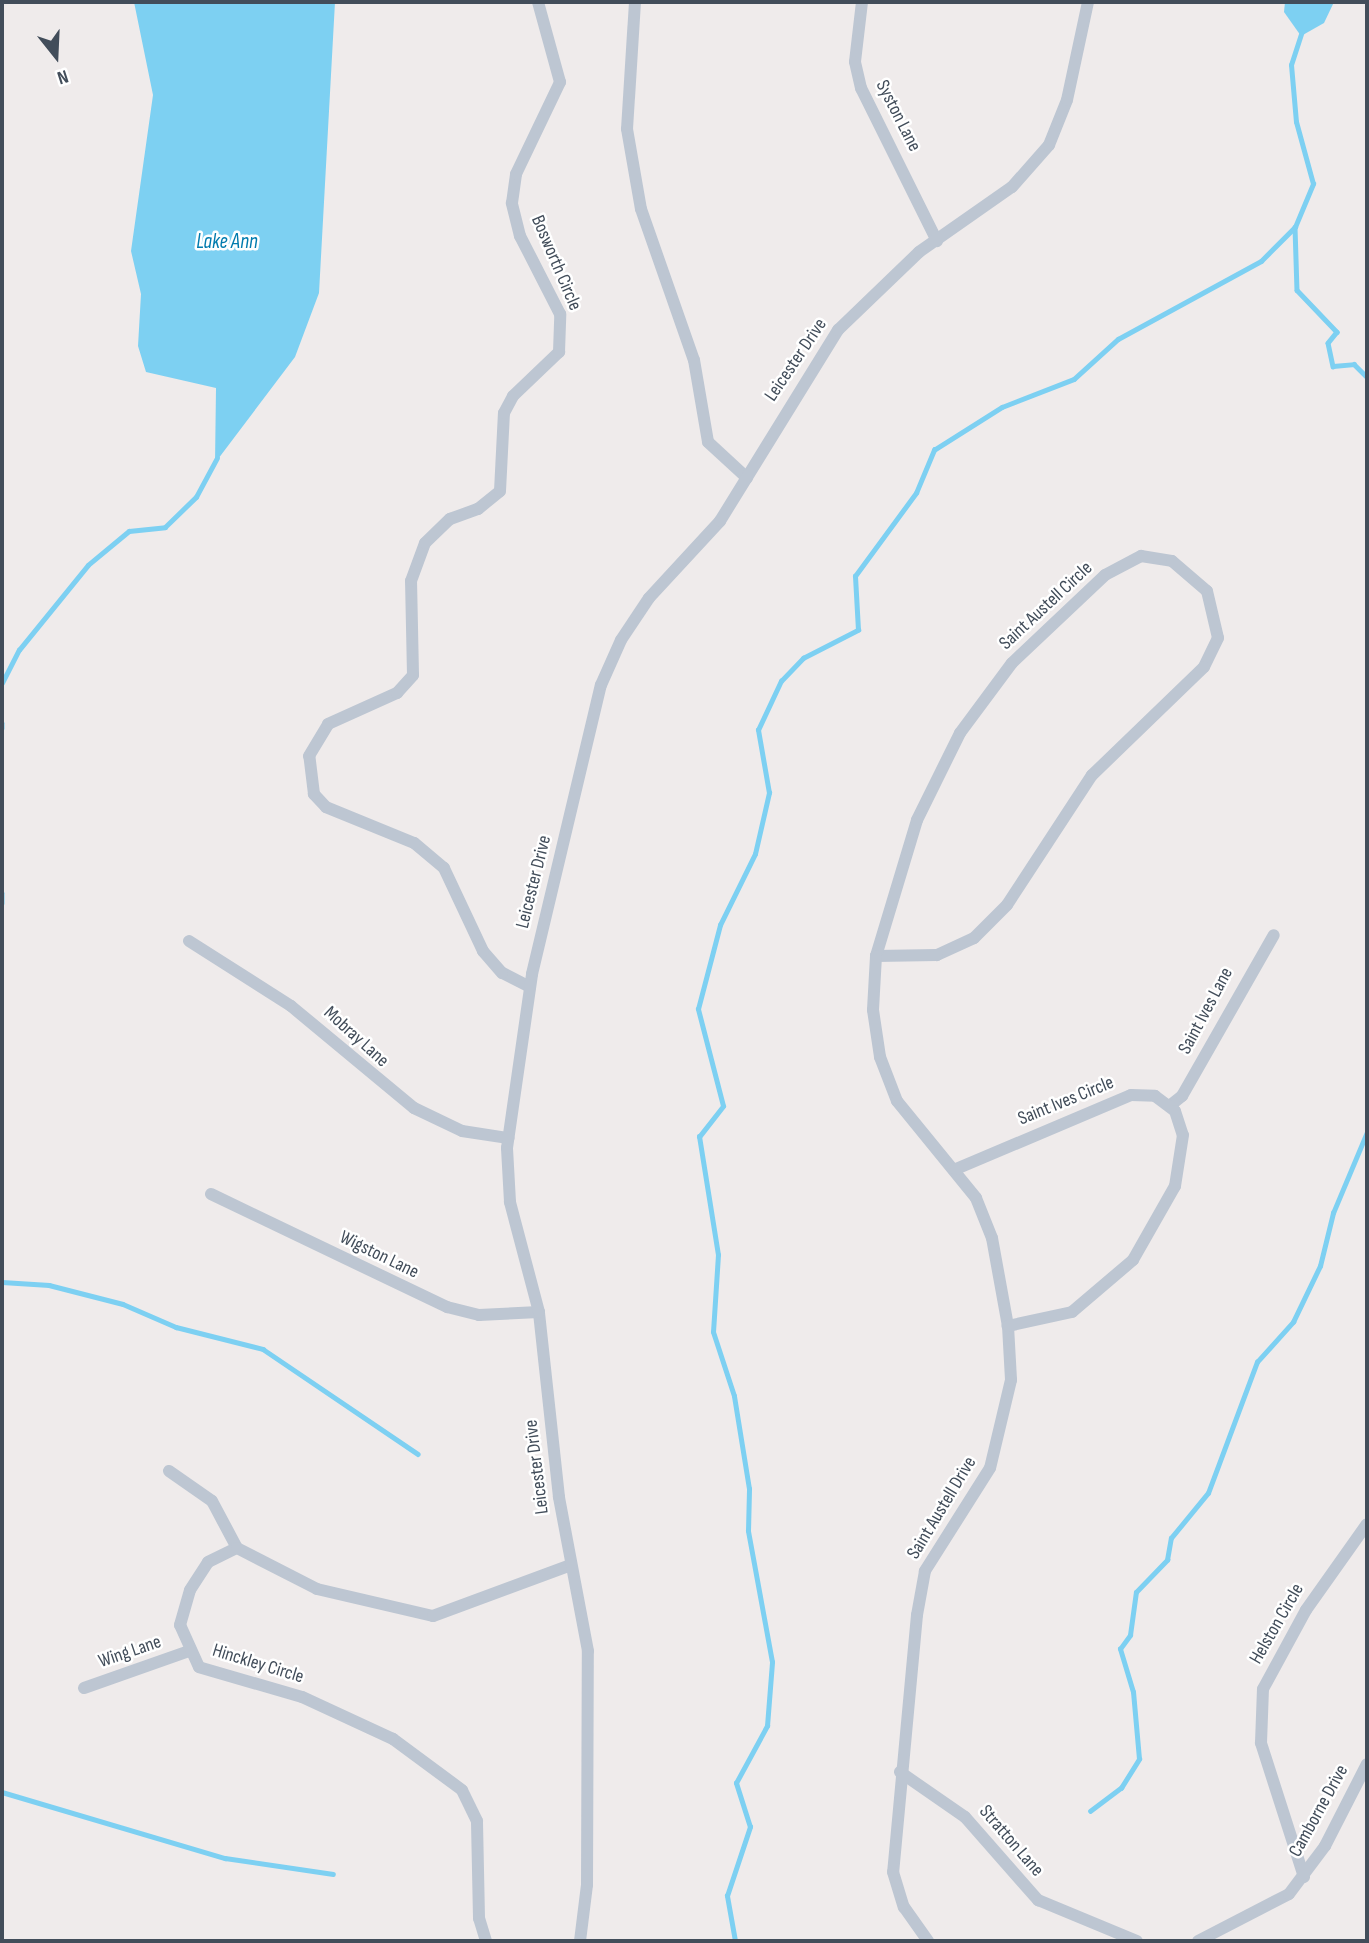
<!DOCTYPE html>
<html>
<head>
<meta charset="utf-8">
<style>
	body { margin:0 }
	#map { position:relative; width:1369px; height:1943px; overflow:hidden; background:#efebeb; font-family:"Sofia Sans Condensed",sans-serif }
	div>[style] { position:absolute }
	.water>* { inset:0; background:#7dd0f2 }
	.stream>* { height:4.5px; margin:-2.25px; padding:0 2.25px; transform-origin:2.25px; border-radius:2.25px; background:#7dd0f2 }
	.street>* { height:12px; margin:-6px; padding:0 6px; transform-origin:6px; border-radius:6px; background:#bdc6d2 }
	span { translate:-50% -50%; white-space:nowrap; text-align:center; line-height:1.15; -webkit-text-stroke:5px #fff; paint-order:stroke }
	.street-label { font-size:19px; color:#424d5a }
	.water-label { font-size:21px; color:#017bae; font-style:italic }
	.frame { position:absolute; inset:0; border:4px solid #424d5a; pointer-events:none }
	.north { position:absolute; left:21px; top:21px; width:70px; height:70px; -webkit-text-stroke:5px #fff; paint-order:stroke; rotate:162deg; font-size:19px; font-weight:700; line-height:28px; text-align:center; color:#424d5a }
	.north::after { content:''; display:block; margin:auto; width:24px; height:32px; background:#424d5a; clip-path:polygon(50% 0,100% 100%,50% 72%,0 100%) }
</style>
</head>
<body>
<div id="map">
	<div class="water">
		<i style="clip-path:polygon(134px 2px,335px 2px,319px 293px,295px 357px,215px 463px,216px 388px,146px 372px,138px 346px,141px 294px,131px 251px,153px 95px)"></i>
		<i style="clip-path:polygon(1285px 2px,1334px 2px,1324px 23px,1301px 36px,1284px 12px)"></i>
	</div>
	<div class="stream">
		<i style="left:1295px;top:227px;width:63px;rotate:88.2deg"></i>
		<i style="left:1297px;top:290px;width:58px;rotate:46.4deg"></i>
		<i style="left:1337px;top:332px;width:14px;rotate:129deg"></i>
		<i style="left:1328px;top:343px;width:24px;rotate:78deg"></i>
		<i style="left:1333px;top:366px;width:21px;rotate:-5deg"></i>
		<i style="left:1354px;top:364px;width:18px;rotate:45deg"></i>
		<i style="left:2px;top:683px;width:37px;rotate:-63deg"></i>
		<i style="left:19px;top:650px;width:109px;rotate:-50.9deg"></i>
		<i style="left:88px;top:565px;width:53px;rotate:-39.7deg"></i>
		<i style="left:129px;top:531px;width:36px;rotate:-6deg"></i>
		<i style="left:165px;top:527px;width:43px;rotate:-44.1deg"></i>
		<i style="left:196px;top:497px;width:44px;rotate:-61.7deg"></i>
		<i style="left:2px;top:723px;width:5px;rotate:90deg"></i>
		<i style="left:2px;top:893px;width:10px;rotate:90deg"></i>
		<i style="left:2px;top:1282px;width:47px;rotate:3.7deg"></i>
		<i style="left:49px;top:1285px;width:76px;rotate:14.4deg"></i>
		<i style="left:123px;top:1304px;width:58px;rotate:23.5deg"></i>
		<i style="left:176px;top:1327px;width:90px;rotate:14.2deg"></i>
		<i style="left:263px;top:1349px;width:187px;rotate:34.1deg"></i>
		<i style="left:2px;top:1792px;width:233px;rotate:16.5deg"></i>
		<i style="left:225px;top:1858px;width:109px;rotate:8.4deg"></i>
		<i style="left:1090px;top:1811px;width:39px;rotate:-37deg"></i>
		<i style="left:1121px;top:1788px;width:34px;rotate:-58deg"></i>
		<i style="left:1139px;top:1759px;width:67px;rotate:-95.1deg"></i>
		<i style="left:1133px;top:1692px;width:45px;rotate:-106.8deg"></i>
		<i style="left:1120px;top:1649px;width:17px;rotate:-54deg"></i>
		<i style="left:1130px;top:1635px;width:43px;rotate:-82.1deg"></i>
		<i style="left:1136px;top:1592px;width:45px;rotate:-45.9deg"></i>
		<i style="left:1167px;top:1560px;width:22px;rotate:-80deg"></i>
		<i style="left:1171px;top:1538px;width:58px;rotate:-50.6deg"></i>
		<i style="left:1208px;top:1493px;width:140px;rotate:-69.5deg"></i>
		<i style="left:1257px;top:1362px;width:54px;rotate:-48deg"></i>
		<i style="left:1293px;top:1322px;width:62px;rotate:-64.3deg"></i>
		<i style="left:1320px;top:1266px;width:55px;rotate:-76.2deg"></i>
		<i style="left:1333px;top:1213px;width:88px;rotate:-67.2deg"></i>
		<i style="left:735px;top:1941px;width:46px;rotate:-100.1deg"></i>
		<i style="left:727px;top:1896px;width:73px;rotate:-71.6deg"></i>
		<i style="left:750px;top:1827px;width:46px;rotate:-107.7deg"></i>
		<i style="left:736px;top:1783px;width:65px;rotate:-61.5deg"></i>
		<i style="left:767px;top:1726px;width:64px;rotate:-85.5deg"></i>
		<i style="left:772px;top:1662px;width:133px;rotate:-100.4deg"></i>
		<i style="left:748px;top:1531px;width:42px;rotate:-88.6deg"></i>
		<i style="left:749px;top:1489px;width:94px;rotate:-99.2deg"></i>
		<i style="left:734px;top:1396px;width:67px;rotate:-108.2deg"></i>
		<i style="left:713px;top:1332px;width:77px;rotate:-86.3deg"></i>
		<i style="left:718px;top:1255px;width:120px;rotate:-99.1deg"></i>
		<i style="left:699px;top:1137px;width:39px;rotate:-52deg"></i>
		<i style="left:723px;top:1106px;width:100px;rotate:-104.5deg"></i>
		<i style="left:698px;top:1009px;width:87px;rotate:-75.3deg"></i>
		<i style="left:720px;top:925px;width:79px;rotate:-63.8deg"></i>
		<i style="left:755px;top:854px;width:63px;rotate:-77.1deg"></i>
		<i style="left:769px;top:793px;width:64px;rotate:-99.9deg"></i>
		<i style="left:758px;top:730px;width:54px;rotate:-64.9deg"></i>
		<i style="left:781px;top:681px;width:32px;rotate:-46deg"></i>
		<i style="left:803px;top:658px;width:62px;rotate:-27deg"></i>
		<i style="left:858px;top:630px;width:54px;rotate:-93.2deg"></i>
		<i style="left:855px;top:576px;width:103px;rotate:-53.7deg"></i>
		<i style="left:916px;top:493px;width:47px;rotate:-67.3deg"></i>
		<i style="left:934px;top:450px;width:80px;rotate:-32.3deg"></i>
		<i style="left:1002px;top:407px;width:77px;rotate:-21.3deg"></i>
		<i style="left:1074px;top:379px;width:59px;rotate:-42.3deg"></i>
		<i style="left:1118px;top:339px;width:163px;rotate:-28.6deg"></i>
		<i style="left:1261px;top:261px;width:48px;rotate:-45deg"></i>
		<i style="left:1295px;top:227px;width:47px;rotate:-67.3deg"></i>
		<i style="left:1313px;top:184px;width:64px;rotate:-105.3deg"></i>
		<i style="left:1296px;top:122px;width:57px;rotate:-95deg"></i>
		<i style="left:1291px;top:65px;width:35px;rotate:-72deg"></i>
	</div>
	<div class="street">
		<i style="left:635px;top:2px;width:127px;rotate:93.6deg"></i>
		<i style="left:627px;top:129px;width:81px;rotate:80.1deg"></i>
		<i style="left:641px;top:209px;width:160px;rotate:70.7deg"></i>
		<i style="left:694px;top:360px;width:83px;rotate:80.3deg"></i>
		<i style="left:708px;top:442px;width:53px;rotate:42.7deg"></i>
		<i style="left:862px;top:2px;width:60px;rotate:96.7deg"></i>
		<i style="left:855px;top:62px;width:27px;rotate:77deg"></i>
		<i style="left:861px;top:88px;width:171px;rotate:63.6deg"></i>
		<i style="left:1141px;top:556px;width:31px;rotate:9deg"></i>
		<i style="left:1172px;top:561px;width:46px;rotate:40.6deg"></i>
		<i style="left:1207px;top:591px;width:48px;rotate:76.8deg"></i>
		<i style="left:1218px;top:638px;width:32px;rotate:116deg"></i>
		<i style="left:1204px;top:667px;width:156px;rotate:136deg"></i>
		<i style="left:1092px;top:775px;width:155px;rotate:123.2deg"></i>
		<i style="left:1007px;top:905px;width:47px;rotate:135deg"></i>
		<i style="left:974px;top:938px;width:41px;rotate:155.3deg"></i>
		<i style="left:937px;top:955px;width:61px;rotate:179.1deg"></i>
		<i style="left:876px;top:956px;width:142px;rotate:-73.2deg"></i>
		<i style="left:917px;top:820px;width:97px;rotate:-63.7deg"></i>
		<i style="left:960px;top:733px;width:87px;rotate:-53.4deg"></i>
		<i style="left:1012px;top:663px;width:128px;rotate:-43.4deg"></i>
		<i style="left:1105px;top:575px;width:41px;rotate:-27.8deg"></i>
		<i style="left:189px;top:941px;width:121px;rotate:32.5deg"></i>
		<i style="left:291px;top:1006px;width:160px;rotate:39.7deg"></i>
		<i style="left:414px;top:1108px;width:53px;rotate:25.6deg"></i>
		<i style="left:462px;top:1131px;width:47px;rotate:8.7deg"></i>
		<i style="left:876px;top:956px;width:54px;rotate:93.2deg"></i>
		<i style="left:873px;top:1010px;width:48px;rotate:81.5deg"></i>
		<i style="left:880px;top:1057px;width:47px;rotate:68.9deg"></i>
		<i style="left:897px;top:1101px;width:125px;rotate:50.8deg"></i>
		<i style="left:976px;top:1198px;width:43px;rotate:68.2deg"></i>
		<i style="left:992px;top:1238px;width:89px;rotate:79.7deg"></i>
		<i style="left:1008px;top:1326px;width:54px;rotate:86.8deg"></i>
		<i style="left:1011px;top:1380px;width:90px;rotate:103.4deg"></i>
		<i style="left:990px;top:1468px;width:122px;rotate:122.3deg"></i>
		<i style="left:925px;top:1571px;width:45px;rotate:100.3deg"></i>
		<i style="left:917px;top:1615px;width:258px;rotate:95.3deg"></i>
		<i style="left:893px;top:1872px;width:37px;rotate:73deg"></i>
		<i style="left:904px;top:1907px;width:42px;rotate:54.8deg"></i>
		<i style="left:530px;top:987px;width:31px;rotate:-153deg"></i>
		<i style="left:502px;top:973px;width:29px;rotate:-131deg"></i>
		<i style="left:483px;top:951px;width:92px;rotate:-115.2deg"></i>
		<i style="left:444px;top:868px;width:39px;rotate:-140deg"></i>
		<i style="left:414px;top:843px;width:95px;rotate:-157.8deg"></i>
		<i style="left:326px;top:807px;width:18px;rotate:-133deg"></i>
		<i style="left:314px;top:794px;width:38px;rotate:-97deg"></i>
		<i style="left:309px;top:756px;width:37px;rotate:-59deg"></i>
		<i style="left:328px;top:724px;width:76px;rotate:-24.2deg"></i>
		<i style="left:397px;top:693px;width:24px;rotate:-48deg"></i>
		<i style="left:413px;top:675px;width:94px;rotate:-91.2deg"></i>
		<i style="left:411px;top:581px;width:40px;rotate:-69.8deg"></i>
		<i style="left:425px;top:543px;width:35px;rotate:-44deg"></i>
		<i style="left:450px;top:519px;width:30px;rotate:-20deg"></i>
		<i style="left:478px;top:509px;width:28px;rotate:-39deg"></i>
		<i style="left:500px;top:491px;width:78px;rotate:-87.1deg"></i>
		<i style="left:504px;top:413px;width:19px;rotate:-62deg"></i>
		<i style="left:513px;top:396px;width:64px;rotate:-43.7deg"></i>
		<i style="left:559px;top:352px;width:38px;rotate:-88deg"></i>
		<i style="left:560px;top:314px;width:88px;rotate:-117.1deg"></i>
		<i style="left:520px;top:236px;width:34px;rotate:-104deg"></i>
		<i style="left:512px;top:203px;width:29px;rotate:-82deg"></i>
		<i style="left:516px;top:174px;width:102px;rotate:-64.4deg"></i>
		<i style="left:560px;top:82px;width:83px;rotate:-105.4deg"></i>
		<i style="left:1172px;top:1104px;width:13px;rotate:-39deg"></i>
		<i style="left:1182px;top:1096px;width:185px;rotate:-60.3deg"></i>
		<i style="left:956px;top:1169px;width:190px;rotate:-22.9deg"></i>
		<i style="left:1131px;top:1095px;width:24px;rotate:2deg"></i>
		<i style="left:1155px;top:1096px;width:25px;rotate:37deg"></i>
		<i style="left:1175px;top:1111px;width:25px;rotate:72deg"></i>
		<i style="left:1183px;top:1135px;width:52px;rotate:98.9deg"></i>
		<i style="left:1175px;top:1186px;width:85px;rotate:119.6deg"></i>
		<i style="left:1133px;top:1260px;width:80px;rotate:139.6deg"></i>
		<i style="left:1072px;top:1312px;width:66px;rotate:167.7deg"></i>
		<i style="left:211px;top:1194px;width:262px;rotate:25.6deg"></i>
		<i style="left:447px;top:1307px;width:33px;rotate:14deg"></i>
		<i style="left:479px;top:1315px;width:60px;rotate:-2.9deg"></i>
		<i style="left:169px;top:1471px;width:52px;rotate:34.9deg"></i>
		<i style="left:212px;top:1501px;width:53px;rotate:62deg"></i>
		<i style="left:84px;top:1688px;width:111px;rotate:-19.4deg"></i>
		<i style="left:900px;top:1772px;width:79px;rotate:34.7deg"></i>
		<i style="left:965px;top:1817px;width:111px;rotate:48.7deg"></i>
		<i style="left:1038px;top:1900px;width:107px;rotate:22.5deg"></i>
		<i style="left:1304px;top:1877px;width:141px;rotate:-107.8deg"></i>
		<i style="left:1261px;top:1743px;width:54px;rotate:-87.9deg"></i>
		<i style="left:1263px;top:1689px;width:90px;rotate:-61.4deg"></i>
		<i style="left:1306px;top:1610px;width:105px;rotate:-54.7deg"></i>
		<i style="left:486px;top:1941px;width:24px;rotate:-107deg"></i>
		<i style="left:479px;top:1918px;width:97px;rotate:-91.2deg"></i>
		<i style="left:477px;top:1821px;width:34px;rotate:-116deg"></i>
		<i style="left:462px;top:1790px;width:86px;rotate:-143.5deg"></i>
		<i style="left:393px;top:1739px;width:100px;rotate:-155.2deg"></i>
		<i style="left:302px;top:1697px;width:107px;rotate:-163.8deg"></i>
		<i style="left:199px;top:1667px;width:46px;rotate:-114.3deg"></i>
		<i style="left:180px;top:1625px;width:36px;rotate:-74deg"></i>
		<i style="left:190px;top:1590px;width:33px;rotate:-57deg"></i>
		<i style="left:208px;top:1562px;width:32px;rotate:-26deg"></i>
		<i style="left:237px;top:1548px;width:90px;rotate:27.1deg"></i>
		<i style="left:317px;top:1589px;width:119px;rotate:13.1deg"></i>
		<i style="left:433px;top:1616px;width:147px;rotate:-20.3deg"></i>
		<i style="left:580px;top:1941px;width:56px;rotate:-82.9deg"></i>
		<i style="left:587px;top:1885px;width:234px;rotate:-89.8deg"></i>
		<i style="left:588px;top:1651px;width:157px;rotate:-100.7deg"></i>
		<i style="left:559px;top:1497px;width:186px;rotate:-96.2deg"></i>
		<i style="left:539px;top:1312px;width:114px;rotate:-104.8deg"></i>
		<i style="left:510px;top:1202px;width:54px;rotate:-93.2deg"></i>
		<i style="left:507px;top:1148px;width:176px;rotate:-81.8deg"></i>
		<i style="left:532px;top:974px;width:297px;rotate:-76.6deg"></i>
		<i style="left:601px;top:685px;width:49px;rotate:-66deg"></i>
		<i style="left:621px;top:640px;width:50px;rotate:-56.3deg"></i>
		<i style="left:649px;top:598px;width:105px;rotate:-47.3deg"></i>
		<i style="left:720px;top:521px;width:225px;rotate:-58.3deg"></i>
		<i style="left:838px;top:330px;width:112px;rotate:-43.9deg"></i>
		<i style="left:919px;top:252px;width:113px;rotate:-35deg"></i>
		<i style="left:1012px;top:187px;width:56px;rotate:-48.6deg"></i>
		<i style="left:1049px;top:145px;width:48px;rotate:-68.2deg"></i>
		<i style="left:1067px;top:100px;width:100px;rotate:-77.9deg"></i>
		<i style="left:1198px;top:1941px;width:102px;rotate:-27.3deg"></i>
		<i style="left:1289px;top:1894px;width:60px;rotate:-53.1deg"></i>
		<i style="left:1325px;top:1846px;width:92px;rotate:-62.9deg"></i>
	</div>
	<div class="street-label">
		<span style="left:898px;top:116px;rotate:63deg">Syston Lane</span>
		<span style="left:556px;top:263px;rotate:67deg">Bosworth Circle</span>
		<span style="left:796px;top:360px;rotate:-56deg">Leicester Drive</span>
		<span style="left:1046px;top:606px;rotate:-43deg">Saint Austell Circle</span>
		<span style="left:534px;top:882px;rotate:-76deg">Leicester Drive</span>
		<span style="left:1206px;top:1011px;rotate:-62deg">Saint Ives Lane</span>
		<span style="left:356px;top:1037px;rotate:42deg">Mobray Lane</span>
		<span style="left:1066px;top:1101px;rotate:-22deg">Saint Ives Circle</span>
		<span style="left:379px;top:1255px;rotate:26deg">Wigston Lane</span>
		<span style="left:537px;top:1467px;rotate:-97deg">Leicester Drive</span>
		<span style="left:942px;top:1508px;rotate:-59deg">Saint Austell Drive</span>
		<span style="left:1277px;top:1624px;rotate:-60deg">Helston Circle</span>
		<span style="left:130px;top:1652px;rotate:-19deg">Wing Lane</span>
		<span style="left:258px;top:1664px;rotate:17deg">Hinckley Circle</span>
		<span style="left:1319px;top:1811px;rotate:-61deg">Camborne Drive</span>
		<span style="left:1011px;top:1841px;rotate:49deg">Stratton Lane</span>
	</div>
	<div class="water-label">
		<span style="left:227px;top:242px">Lake Ann</span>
	</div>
	<div class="frame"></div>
	<div class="north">N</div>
</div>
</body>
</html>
